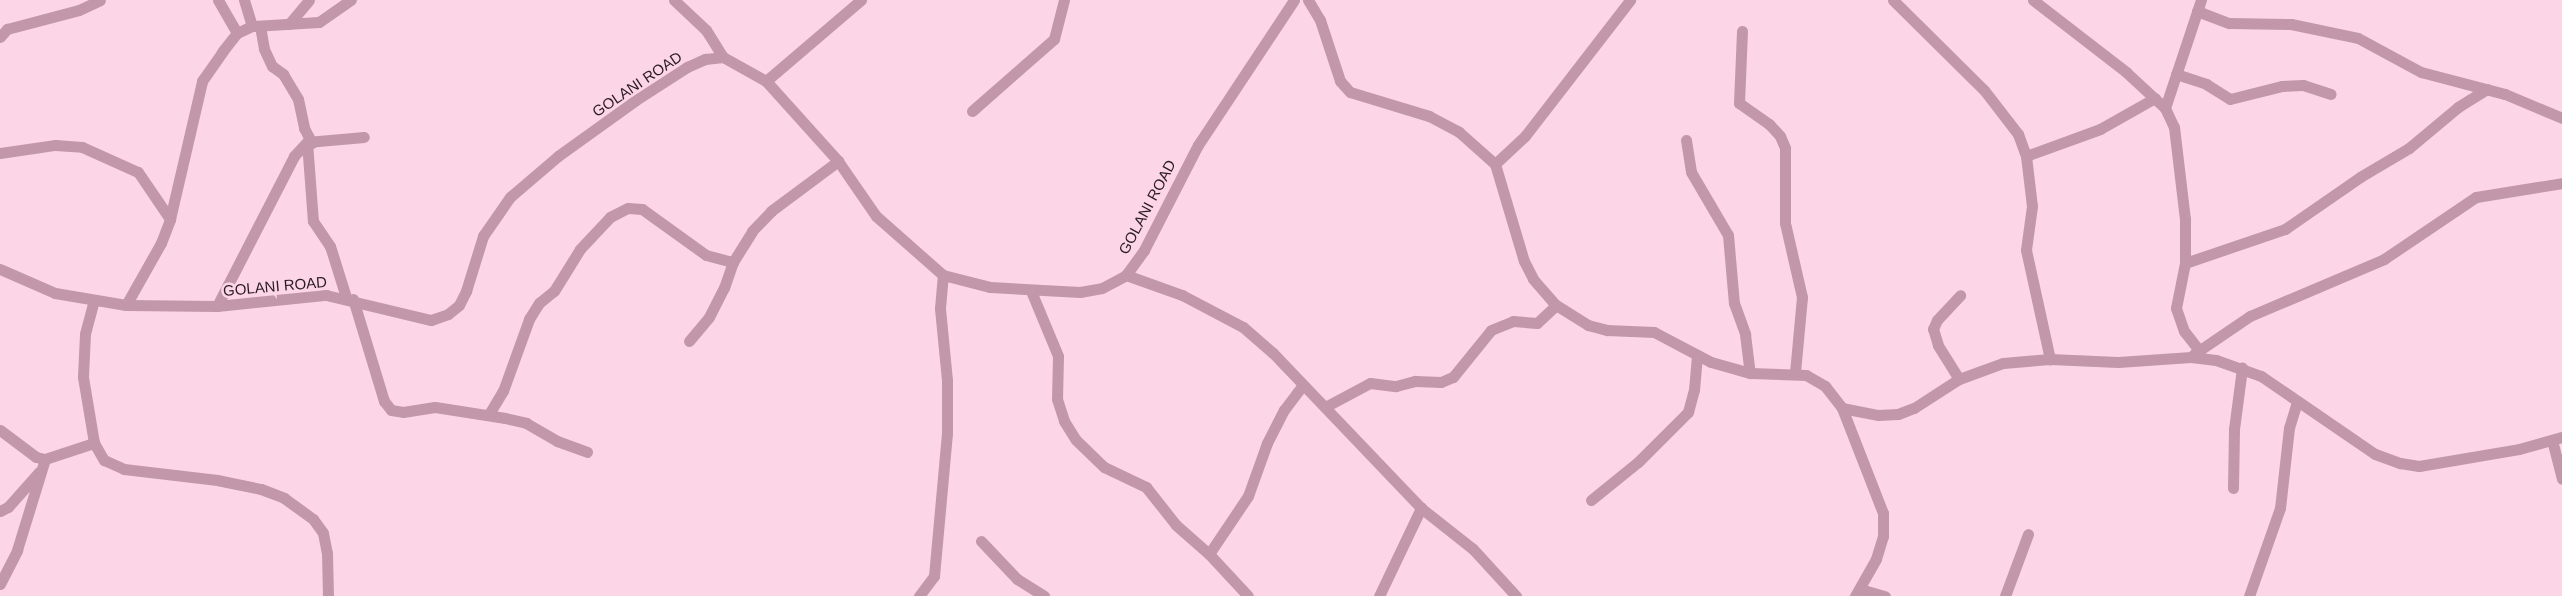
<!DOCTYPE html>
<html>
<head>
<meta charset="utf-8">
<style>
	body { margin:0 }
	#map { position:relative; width:2562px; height:596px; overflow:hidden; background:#fcd6e6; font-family:Helvetica,sans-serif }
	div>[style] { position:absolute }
	.street>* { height:11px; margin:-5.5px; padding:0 5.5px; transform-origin:5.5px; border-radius:5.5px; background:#c297aa }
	span { translate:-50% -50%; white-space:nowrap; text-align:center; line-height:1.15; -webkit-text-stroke:5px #fcd6e6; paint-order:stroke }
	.street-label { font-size:15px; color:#2a1c22 }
</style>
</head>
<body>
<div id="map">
	<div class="street">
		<i style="left:218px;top:0;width:38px;rotate:60deg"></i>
		<i style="left:244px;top:0;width:27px;rotate:73deg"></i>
		<i style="left:674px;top:0;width:44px;rotate:43.2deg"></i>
		<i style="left:706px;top:30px;width:32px;rotate:58deg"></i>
		<i style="left:1308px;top:0;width:23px;rotate:59deg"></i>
		<i style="left:1320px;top:20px;width:64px;rotate:71.8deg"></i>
		<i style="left:1340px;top:81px;width:15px;rotate:48deg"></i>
		<i style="left:1350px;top:92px;width:83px;rotate:16.9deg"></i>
		<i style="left:1429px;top:116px;width:34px;rotate:28deg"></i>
		<i style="left:1459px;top:132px;width:48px;rotate:41.6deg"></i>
		<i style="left:1495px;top:164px;width:101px;rotate:73.4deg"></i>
		<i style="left:1524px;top:261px;width:20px;rotate:63deg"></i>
		<i style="left:1533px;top:279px;width:35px;rotate:49deg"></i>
		<i style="left:1556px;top:305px;width:38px;rotate:32deg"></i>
		<i style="left:1588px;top:325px;width:20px;rotate:15deg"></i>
		<i style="left:1607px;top:330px;width:47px;rotate:2.4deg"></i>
		<i style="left:1654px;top:332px;width:64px;rotate:27.8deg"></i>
		<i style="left:1711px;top:362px;width:41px;rotate:15.8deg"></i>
		<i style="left:1750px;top:373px;width:56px;rotate:2deg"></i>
		<i style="left:1806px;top:375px;width:22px;rotate:30deg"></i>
		<i style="left:1825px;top:386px;width:28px;rotate:52deg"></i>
		<i style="left:1842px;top:408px;width:113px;rotate:68.7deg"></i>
		<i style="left:1883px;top:513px;width:23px;rotate:90deg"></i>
		<i style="left:1883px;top:536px;width:24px;rotate:107deg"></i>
		<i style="left:1876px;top:559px;width:43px;rotate:119.6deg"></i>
		<i style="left:1893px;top:0;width:128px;rotate:44.7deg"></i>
		<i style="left:1984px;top:90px;width:56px;rotate:52.3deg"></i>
		<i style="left:2018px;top:134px;width:23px;rotate:70deg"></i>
		<i style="left:2026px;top:156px;width:50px;rotate:83.2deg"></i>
		<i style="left:2032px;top:206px;width:44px;rotate:97.8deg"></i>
		<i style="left:2026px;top:250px;width:112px;rotate:77.6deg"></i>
		<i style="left:2033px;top:0;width:118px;rotate:37.7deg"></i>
		<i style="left:2126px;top:72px;width:53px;rotate:42.7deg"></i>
		<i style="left:2165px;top:108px;width:21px;rotate:65deg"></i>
		<i style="left:2174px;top:127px;width:93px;rotate:83.2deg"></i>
		<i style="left:2185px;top:219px;width:44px;rotate:90deg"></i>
		<i style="left:2185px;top:263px;width:46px;rotate:101.3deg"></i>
		<i style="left:2176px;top:308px;width:24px;rotate:71deg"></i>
		<i style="left:2184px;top:331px;width:24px;rotate:52deg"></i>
		<i style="left:2197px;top:11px;width:34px;rotate:21deg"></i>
		<i style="left:2229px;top:23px;width:62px;rotate:0.9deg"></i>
		<i style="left:2291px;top:24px;width:68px;rotate:11.8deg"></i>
		<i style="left:2358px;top:38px;width:72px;rotate:28.4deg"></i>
		<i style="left:2421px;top:72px;width:87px;rotate:14.7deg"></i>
		<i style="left:2505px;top:94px;width:62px;rotate:22.8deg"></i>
		<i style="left:289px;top:24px;width:31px;rotate:-50deg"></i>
		<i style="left:260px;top:26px;width:23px;rotate:80deg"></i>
		<i style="left:264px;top:49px;width:19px;rotate:65deg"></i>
		<i style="left:272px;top:66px;width:14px;rotate:36deg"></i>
		<i style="left:283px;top:74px;width:29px;rotate:59deg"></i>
		<i style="left:298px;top:99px;width:30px;rotate:78deg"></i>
		<i style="left:304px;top:128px;width:17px;rotate:62deg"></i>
		<i style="left:1742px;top:31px;width:72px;rotate:92.4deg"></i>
		<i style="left:1739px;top:103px;width:37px;rotate:35deg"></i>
		<i style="left:1769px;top:124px;width:16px;rotate:47deg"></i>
		<i style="left:1780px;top:136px;width:13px;rotate:67deg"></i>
		<i style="left:1785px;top:148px;width:75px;rotate:90deg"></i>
		<i style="left:1785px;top:223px;width:76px;rotate:77.1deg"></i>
		<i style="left:1802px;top:297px;width:76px;rotate:95.3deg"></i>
		<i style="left:0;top:37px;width:11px;rotate:-49deg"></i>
		<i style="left:7px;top:29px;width:74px;rotate:-14.8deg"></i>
		<i style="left:79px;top:10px;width:23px;rotate:-25deg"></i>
		<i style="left:2176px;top:74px;width:32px;rotate:18deg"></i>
		<i style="left:2206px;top:84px;width:28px;rotate:32deg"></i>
		<i style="left:2230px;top:99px;width:54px;rotate:-14deg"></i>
		<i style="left:2282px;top:86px;width:21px;rotate:-3deg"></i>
		<i style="left:2303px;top:85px;width:29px;rotate:18deg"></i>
		<i style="left:766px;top:81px;width:125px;rotate:-40.5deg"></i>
		<i style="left:2165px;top:108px;width:114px;rotate:-71.6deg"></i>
		<i style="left:972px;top:111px;width:109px;rotate:-41.3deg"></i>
		<i style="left:1054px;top:39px;width:40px;rotate:-75.6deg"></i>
		<i style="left:1686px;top:140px;width:32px;rotate:81deg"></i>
		<i style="left:1691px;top:172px;width:73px;rotate:59.6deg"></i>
		<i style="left:1728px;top:235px;width:68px;rotate:85deg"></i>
		<i style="left:1734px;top:303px;width:33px;rotate:70deg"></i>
		<i style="left:1745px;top:334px;width:39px;rotate:83deg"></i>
		<i style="left:307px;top:142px;width:79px;rotate:85.7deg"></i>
		<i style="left:313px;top:221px;width:30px;rotate:56deg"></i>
		<i style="left:330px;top:246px;width:53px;rotate:72.6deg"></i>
		<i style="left:0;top:153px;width:56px;rotate:-8.3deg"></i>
		<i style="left:55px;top:145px;width:27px;rotate:4deg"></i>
		<i style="left:82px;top:147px;width:61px;rotate:24.1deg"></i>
		<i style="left:138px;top:172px;width:57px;rotate:55.8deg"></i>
		<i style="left:2026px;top:156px;width:79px;rotate:-20deg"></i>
		<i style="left:2100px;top:129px;width:63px;rotate:-29.4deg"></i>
		<i style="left:1495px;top:164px;width:41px;rotate:-43deg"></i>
		<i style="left:1525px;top:136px;width:172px;rotate:-52.3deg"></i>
		<i style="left:2185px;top:263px;width:106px;rotate:-18.8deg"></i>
		<i style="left:2285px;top:229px;width:91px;rotate:-34.7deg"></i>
		<i style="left:2360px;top:177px;width:57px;rotate:-30.6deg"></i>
		<i style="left:2409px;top:148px;width:64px;rotate:-39.9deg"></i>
		<i style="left:2458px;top:107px;width:34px;rotate:-32deg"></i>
		<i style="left:0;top:269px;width:60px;rotate:23.6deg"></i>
		<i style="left:55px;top:293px;width:72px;rotate:9.6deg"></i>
		<i style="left:126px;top:305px;width:91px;rotate:0.6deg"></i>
		<i style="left:217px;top:306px;width:110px;rotate:-5.8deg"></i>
		<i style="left:326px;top:295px;width:108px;rotate:13.4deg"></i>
		<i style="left:431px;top:320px;width:18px;rotate:-19deg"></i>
		<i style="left:448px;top:314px;width:14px;rotate:-39deg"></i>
		<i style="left:459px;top:305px;width:16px;rotate:-63deg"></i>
		<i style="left:466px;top:291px;width:58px;rotate:-72.8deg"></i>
		<i style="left:483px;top:236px;width:47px;rotate:-55.3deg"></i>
		<i style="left:510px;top:197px;width:63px;rotate:-40.5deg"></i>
		<i style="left:558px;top:156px;width:96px;rotate:-35.7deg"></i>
		<i style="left:636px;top:100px;width:61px;rotate:-32.9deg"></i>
		<i style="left:687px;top:67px;width:20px;rotate:-24deg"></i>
		<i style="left:705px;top:59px;width:18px;rotate:-6deg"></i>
		<i style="left:723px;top:57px;width:49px;rotate:29.2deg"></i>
		<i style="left:766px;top:81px;width:108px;rotate:48deg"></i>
		<i style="left:838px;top:161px;width:67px;rotate:55.4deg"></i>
		<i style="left:876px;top:216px;width:89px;rotate:41.4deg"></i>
		<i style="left:943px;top:275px;width:49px;rotate:14.3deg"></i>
		<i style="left:990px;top:287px;width:90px;rotate:3.2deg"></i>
		<i style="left:1080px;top:292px;width:22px;rotate:-10deg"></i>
		<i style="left:1102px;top:288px;width:27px;rotate:-28deg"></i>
		<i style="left:1126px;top:275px;width:31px;rotate:-54deg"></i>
		<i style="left:1144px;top:250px;width:118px;rotate:-62.8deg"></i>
		<i style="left:1198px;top:145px;width:174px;rotate:-56.5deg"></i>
		<i style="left:1126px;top:275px;width:59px;rotate:19.7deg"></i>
		<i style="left:1182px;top:295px;width:69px;rotate:27.7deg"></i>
		<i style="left:1243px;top:327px;width:40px;rotate:41deg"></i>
		<i style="left:1273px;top:353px;width:214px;rotate:46.3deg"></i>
		<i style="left:1421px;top:508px;width:66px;rotate:38.3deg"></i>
		<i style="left:1473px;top:549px;width:64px;rotate:47.5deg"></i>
		<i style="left:1031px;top:291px;width:70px;rotate:67.4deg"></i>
		<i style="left:1058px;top:356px;width:43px;rotate:91.3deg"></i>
		<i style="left:1057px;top:399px;width:23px;rotate:72deg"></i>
		<i style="left:1064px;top:421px;width:22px;rotate:58deg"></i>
		<i style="left:1076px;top:440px;width:39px;rotate:44deg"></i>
		<i style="left:1104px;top:467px;width:47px;rotate:25.5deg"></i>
		<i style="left:1146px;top:487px;width:48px;rotate:51.7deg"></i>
		<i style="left:1176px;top:525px;width:44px;rotate:41.3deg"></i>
		<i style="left:1209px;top:554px;width:57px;rotate:47.1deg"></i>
		<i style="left:353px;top:299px;width:107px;rotate:73.1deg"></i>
		<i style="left:384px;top:401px;width:11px;rotate:52deg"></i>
		<i style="left:391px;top:410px;width:12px;rotate:9deg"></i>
		<i style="left:403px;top:412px;width:32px;rotate:-9deg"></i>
		<i style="left:435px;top:407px;width:71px;rotate:8.9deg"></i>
		<i style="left:505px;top:418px;width:22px;rotate:13deg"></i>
		<i style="left:526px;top:423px;width:36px;rotate:30deg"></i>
		<i style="left:557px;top:441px;width:32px;rotate:20deg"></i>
		<i style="left:94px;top:300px;width:35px;rotate:105deg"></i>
		<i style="left:85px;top:334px;width:43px;rotate:92.7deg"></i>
		<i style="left:83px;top:377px;width:67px;rotate:80.5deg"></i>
		<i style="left:94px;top:443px;width:20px;rotate:60deg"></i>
		<i style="left:104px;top:460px;width:22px;rotate:24deg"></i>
		<i style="left:124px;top:469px;width:94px;rotate:6.7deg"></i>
		<i style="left:217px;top:480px;width:45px;rotate:11.6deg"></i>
		<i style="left:261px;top:489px;width:25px;rotate:21deg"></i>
		<i style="left:284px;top:498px;width:36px;rotate:36deg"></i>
		<i style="left:313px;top:519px;width:17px;rotate:54deg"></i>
		<i style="left:323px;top:533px;width:20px;rotate:79deg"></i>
		<i style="left:327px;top:553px;width:43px;rotate:88.7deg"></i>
		<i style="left:126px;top:305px;width:71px;rotate:-60.6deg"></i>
		<i style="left:161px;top:243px;width:26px;rotate:-69deg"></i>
		<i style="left:170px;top:219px;width:142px;rotate:-76.9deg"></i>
		<i style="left:202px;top:81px;width:35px;rotate:-55deg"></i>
		<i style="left:222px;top:52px;width:24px;rotate:-52deg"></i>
		<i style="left:237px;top:33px;width:17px;rotate:-25deg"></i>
		<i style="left:252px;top:26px;width:67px;rotate:-3.4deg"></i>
		<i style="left:319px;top:22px;width:39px;rotate:-35deg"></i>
		<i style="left:217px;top:306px;width:169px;rotate:-62.8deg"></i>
		<i style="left:294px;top:156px;width:19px;rotate:-47deg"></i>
		<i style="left:307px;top:142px;width:57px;rotate:-5deg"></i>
		<i style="left:689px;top:341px;width:31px;rotate:-50deg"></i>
		<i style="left:709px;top:317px;width:33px;rotate:-63deg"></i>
		<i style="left:724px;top:288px;width:28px;rotate:-71deg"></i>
		<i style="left:733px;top:262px;width:36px;rotate:-58deg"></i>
		<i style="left:752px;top:231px;width:28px;rotate:-46deg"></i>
		<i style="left:771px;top:211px;width:84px;rotate:-36.7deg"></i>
		<i style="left:2194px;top:354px;width:68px;rotate:-34.2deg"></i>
		<i style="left:2250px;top:316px;width:146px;rotate:-23deg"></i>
		<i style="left:2384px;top:259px;width:111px;rotate:-34deg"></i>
		<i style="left:2476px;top:197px;width:87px;rotate:-9.2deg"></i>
		<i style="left:1959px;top:379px;width:40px;rotate:-122deg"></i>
		<i style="left:1938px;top:345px;width:17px;rotate:-107deg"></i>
		<i style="left:1933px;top:329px;width:10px;rotate:-66deg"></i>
		<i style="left:1937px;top:320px;width:34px;rotate:-47deg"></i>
		<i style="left:1325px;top:407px;width:51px;rotate:-28.1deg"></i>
		<i style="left:1370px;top:383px;width:26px;rotate:7deg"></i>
		<i style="left:1396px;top:386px;width:20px;rotate:-15deg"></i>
		<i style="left:1415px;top:381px;width:26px;rotate:2deg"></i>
		<i style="left:1441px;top:382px;width:13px;rotate:-23deg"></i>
		<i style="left:1453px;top:377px;width:60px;rotate:-51deg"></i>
		<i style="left:1491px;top:330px;width:24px;rotate:-22deg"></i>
		<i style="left:1513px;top:321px;width:24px;rotate:5deg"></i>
		<i style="left:1537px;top:323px;width:26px;rotate:-43deg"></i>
		<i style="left:1842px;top:408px;width:37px;rotate:11deg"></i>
		<i style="left:1878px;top:415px;width:20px;rotate:-3deg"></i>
		<i style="left:1898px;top:414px;width:17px;rotate:-21deg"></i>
		<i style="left:1914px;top:408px;width:54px;rotate:-32.8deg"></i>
		<i style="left:1959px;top:379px;width:47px;rotate:-20deg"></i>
		<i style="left:2003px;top:363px;width:47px;rotate:-4.9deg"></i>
		<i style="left:2050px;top:359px;width:68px;rotate:2.5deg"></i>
		<i style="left:2118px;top:362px;width:73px;rotate:-3.9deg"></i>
		<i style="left:2191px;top:357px;width:25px;rotate:7deg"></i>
		<i style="left:2216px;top:360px;width:48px;rotate:19.6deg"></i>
		<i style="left:2261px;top:376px;width:138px;rotate:34.4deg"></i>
		<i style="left:2375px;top:454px;width:27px;rotate:20deg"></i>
		<i style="left:2400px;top:463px;width:19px;rotate:9deg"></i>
		<i style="left:2419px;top:466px;width:101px;rotate:-9.6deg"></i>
		<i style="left:2519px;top:449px;width:45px;rotate:-15.6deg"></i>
		<i style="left:489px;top:414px;width:27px;rotate:-59deg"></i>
		<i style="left:503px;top:391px;width:77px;rotate:-70.1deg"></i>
		<i style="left:529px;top:319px;width:19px;rotate:-58deg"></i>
		<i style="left:539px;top:303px;width:19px;rotate:-39deg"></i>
		<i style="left:554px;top:291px;width:49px;rotate:-58.2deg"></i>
		<i style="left:580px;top:249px;width:44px;rotate:-46.8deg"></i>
		<i style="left:610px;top:217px;width:20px;rotate:-27deg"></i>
		<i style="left:628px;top:208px;width:14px;rotate:4deg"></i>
		<i style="left:642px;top:209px;width:79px;rotate:35.7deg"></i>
		<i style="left:706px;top:255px;width:28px;rotate:15deg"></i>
		<i style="left:0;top:430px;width:45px;rotate:36.9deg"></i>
		<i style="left:36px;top:457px;width:9px;rotate:13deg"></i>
		<i style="left:45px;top:459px;width:52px;rotate:-18.1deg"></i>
		<i style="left:2552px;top:440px;width:40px;rotate:75.6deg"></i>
		<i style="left:2233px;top:488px;width:59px;rotate:-89deg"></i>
		<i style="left:2234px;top:429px;width:62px;rotate:-82.5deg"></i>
		<i style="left:1591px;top:500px;width:60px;rotate:-39deg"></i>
		<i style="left:1638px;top:462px;width:71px;rotate:-45deg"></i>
		<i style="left:1688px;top:412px;width:23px;rotate:-75deg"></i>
		<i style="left:1694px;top:390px;width:35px;rotate:-85deg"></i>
		<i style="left:0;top:511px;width:9px;rotate:-27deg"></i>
		<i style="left:8px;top:507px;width:47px;rotate:-48.5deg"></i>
		<i style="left:981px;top:541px;width:52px;rotate:46.5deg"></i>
		<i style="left:1017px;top:579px;width:32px;rotate:32deg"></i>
		<i style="left:1209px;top:554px;width:70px;rotate:-56.1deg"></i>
		<i style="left:1248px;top:496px;width:56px;rotate:-70.3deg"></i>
		<i style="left:1267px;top:443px;width:37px;rotate:-63deg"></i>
		<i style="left:1284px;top:410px;width:30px;rotate:-53deg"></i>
		<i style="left:0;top:584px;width:38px;rotate:-63deg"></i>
		<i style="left:17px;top:550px;width:95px;rotate:-72.9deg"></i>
		<i style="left:1860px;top:589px;width:26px;rotate:16deg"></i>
		<i style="left:919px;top:596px;width:25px;rotate:-53deg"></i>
		<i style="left:934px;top:576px;width:144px;rotate:-84.8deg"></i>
		<i style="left:947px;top:433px;width:53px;rotate:-90deg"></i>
		<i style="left:947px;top:380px;width:72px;rotate:-95.6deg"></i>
		<i style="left:940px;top:308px;width:33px;rotate:-85deg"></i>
		<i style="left:1379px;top:596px;width:98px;rotate:-64.5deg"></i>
		<i style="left:2005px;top:596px;width:66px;rotate:-69.6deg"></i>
		<i style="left:2249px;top:596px;width:93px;rotate:-70.6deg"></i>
		<i style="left:2280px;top:508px;width:81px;rotate:-83.6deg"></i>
		<i style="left:2289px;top:428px;width:27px;rotate:-73deg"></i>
	</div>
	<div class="street-label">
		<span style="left:637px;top:84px;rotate:-34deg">GOLANI ROAD</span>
		<span style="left:1147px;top:207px;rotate:-62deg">GOLANI ROAD</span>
		<span style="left:275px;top:286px;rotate:-5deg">GOLANI ROAD</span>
	</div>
</div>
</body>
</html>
